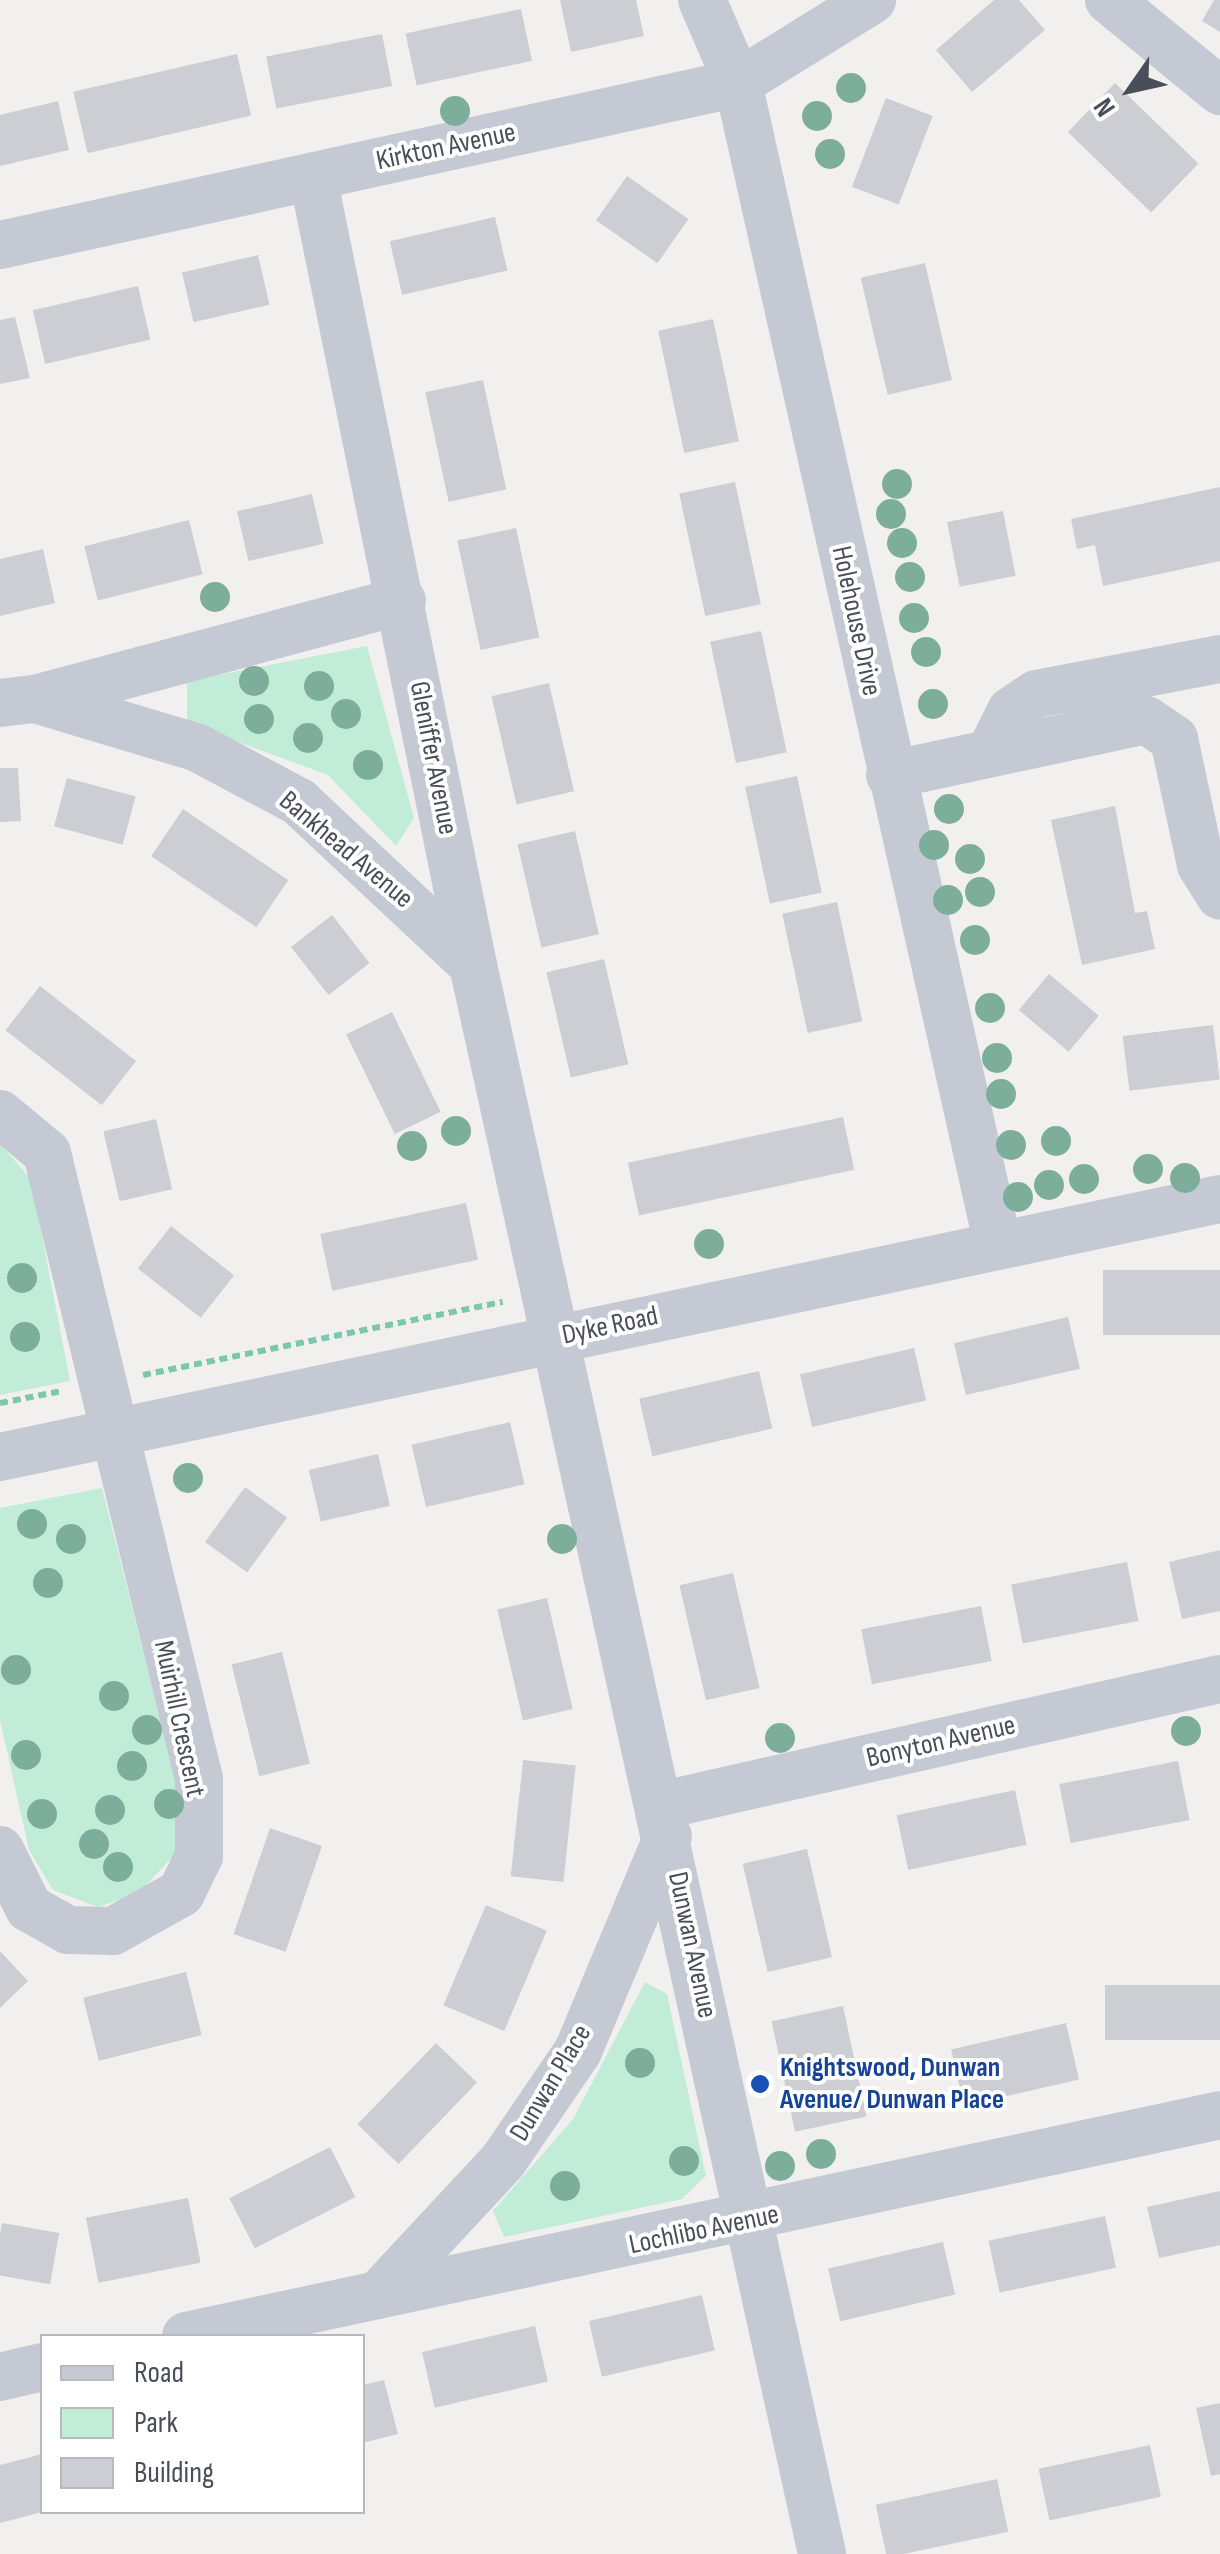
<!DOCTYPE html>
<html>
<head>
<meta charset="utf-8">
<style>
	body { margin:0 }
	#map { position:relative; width:1220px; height:2554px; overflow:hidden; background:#f2f0ef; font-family:"Sofia Sans Condensed",sans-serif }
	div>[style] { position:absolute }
	.green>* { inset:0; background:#c1ecd8 }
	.building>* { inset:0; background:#ccced3; transform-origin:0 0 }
	.path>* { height:6px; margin-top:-3px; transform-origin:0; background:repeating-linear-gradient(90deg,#7bc8ae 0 8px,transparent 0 13px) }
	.minor>* { height:48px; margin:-24px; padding:0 24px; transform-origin:24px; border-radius:24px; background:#c4c9d3 }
	.trees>* { width:30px; height:30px; margin:-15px; border-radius:50%; background:#7dae9c }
	.dots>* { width:28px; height:28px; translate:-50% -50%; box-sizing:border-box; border:5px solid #fff; border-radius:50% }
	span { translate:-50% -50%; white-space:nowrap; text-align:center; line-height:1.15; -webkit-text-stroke:8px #fff; paint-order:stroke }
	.street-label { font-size:28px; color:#484f5b }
	.transit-label { font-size:28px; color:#164399; font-weight:700 }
	.left { translate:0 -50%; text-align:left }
	.legend { position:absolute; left:40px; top:2334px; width:325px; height:180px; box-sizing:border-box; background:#fff; border:2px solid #b6b9bd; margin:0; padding:12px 18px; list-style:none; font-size:30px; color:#484f5b }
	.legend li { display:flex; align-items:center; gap:20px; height:50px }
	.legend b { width:50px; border:2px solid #b6b9bd }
	.north { position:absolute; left:1080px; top:40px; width:100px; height:100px; -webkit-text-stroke:8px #fff; paint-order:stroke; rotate:236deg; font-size:28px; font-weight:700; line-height:40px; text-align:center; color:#484f5b }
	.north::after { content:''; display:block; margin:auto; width:35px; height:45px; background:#484f5b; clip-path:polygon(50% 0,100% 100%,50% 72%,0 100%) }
</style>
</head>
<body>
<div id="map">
	<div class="green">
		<i style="clip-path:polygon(367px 646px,414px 818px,396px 846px,328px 775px,187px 723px,187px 681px)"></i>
		<i style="clip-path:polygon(0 1144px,31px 1179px,70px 1381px,0 1395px)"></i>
		<i style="clip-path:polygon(102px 1488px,176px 1782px,177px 1852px,138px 1894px,98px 1907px,53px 1890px,29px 1850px,0 1720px,0 1508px)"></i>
		<i style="clip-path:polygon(645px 1982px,667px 1994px,706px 2176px,682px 2199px,504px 2237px,493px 2211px,573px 2119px)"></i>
	</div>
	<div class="building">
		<i style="clip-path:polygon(560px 0,636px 0,644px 36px,571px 52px)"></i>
		<i style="clip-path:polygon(994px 0,1019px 0,1045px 30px,972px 92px,936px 50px)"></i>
		<i style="clip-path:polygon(1214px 0,1220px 0,1220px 32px,1202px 21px)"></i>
		<i style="left:521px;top:9px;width:53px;height:118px;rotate:78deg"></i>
		<i style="left:382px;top:34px;width:53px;height:118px;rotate:79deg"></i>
		<i style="left:237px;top:54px;width:63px;height:168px;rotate:77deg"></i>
		<i style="left:1115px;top:83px;width:116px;height:68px;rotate:44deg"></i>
		<i style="left:886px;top:98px;width:50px;height:95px;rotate:21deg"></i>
		<i style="clip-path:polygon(58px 101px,69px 150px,0 166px,0 115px)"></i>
		<i style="left:627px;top:176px;width:75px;height:54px;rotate:35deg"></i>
		<i style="left:495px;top:217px;width:55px;height:108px;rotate:77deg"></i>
		<i style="left:258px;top:255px;width:51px;height:78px;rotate:77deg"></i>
		<i style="left:925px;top:263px;width:120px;height:66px;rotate:77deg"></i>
		<i style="left:138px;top:286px;width:55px;height:108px;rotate:77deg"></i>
		<i style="clip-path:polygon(15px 317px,30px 378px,0 384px,0 320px)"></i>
		<i style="left:713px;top:319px;width:125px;height:56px;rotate:78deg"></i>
		<i style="left:483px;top:380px;width:112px;height:59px;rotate:78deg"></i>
		<i style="left:735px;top:482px;width:125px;height:57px;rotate:78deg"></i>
		<i style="clip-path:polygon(1220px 487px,1220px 561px,1103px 586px,1095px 545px,1077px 549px,1071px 519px)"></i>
		<i style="left:312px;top:494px;width:51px;height:77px;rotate:77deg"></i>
		<i style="left:1003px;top:511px;width:66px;height:57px;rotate:79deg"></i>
		<i style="left:189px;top:520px;width:56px;height:108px;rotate:76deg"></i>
		<i style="left:516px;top:528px;width:112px;height:60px;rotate:78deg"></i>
		<i style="clip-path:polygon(43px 549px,55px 603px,0 616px,0 559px)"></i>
		<i style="left:761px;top:631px;width:124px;height:52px;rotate:78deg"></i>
		<i style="left:549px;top:683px;width:111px;height:59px;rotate:77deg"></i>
		<i style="clip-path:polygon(0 768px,18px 768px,21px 821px,0 822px)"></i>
		<i style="left:797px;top:776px;width:119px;height:53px;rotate:78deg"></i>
		<i style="left:67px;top:778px;width:71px;height:50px;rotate:15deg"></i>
		<i style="clip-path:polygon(1115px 806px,1135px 913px,1147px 911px,1155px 949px,1082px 965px,1051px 820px)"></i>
		<i style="left:183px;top:809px;width:127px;height:57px;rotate:34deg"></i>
		<i style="left:575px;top:831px;width:106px;height:59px;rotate:77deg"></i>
		<i style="left:837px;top:902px;width:122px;height:56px;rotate:78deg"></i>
		<i style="left:332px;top:915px;width:61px;height:52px;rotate:52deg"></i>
		<i style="left:604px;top:959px;width:108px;height:59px;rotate:77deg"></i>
		<i style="left:1049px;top:974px;width:65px;height:47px;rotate:40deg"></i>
		<i style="left:40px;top:986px;width:122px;height:56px;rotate:38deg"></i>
		<i style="left:392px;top:1012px;width:111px;height:51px;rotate:64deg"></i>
		<i style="left:1213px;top:1025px;width:55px;height:91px;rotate:83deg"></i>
		<i style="left:843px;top:1117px;width:54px;height:220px;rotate:78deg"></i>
		<i style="left:156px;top:1119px;width:72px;height:54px;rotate:77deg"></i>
		<i style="left:466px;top:1203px;width:58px;height:149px;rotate:78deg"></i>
		<i style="left:171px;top:1226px;width:80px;height:54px;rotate:38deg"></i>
		<i style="left:1220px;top:1270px;width:65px;height:117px;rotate:90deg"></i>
		<i style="left:1068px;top:1317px;width:53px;height:117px;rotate:77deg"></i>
		<i style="left:914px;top:1348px;width:54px;height:117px;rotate:77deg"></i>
		<i style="left:759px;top:1371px;width:59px;height:123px;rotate:77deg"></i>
		<i style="left:510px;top:1422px;width:64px;height:101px;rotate:77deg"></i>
		<i style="left:378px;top:1454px;width:53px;height:71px;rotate:77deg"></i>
		<i style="left:245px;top:1487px;width:52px;height:68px;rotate:36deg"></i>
		<i style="clip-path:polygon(1220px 1550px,1220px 1611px,1182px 1619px,1169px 1562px)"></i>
		<i style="left:1127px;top:1562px;width:60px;height:118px;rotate:79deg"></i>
		<i style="left:733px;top:1573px;width:118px;height:55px;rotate:77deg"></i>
		<i style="left:547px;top:1598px;width:114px;height:51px;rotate:77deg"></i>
		<i style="left:981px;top:1606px;width:56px;height:122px;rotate:79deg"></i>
		<i style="left:282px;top:1652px;width:115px;height:52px;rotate:76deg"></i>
		<i style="left:523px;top:1760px;width:53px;height:117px;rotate:6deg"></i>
		<i style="left:1178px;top:1761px;width:60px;height:121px;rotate:79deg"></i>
		<i style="left:1015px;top:1790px;width:56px;height:121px;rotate:78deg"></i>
		<i style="left:270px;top:1828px;width:55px;height:112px;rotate:19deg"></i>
		<i style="left:807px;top:1849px;width:111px;height:66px;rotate:77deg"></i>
		<i style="left:486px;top:1905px;width:66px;height:109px;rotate:23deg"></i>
		<i style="clip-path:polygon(0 1951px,28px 1981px,0 2008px)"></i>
		<i style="left:186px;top:1972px;width:65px;height:106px;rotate:76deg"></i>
		<i style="left:1220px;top:1985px;width:55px;height:115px;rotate:90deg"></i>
		<i style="left:843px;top:2006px;width:113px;height:73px;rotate:78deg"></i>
		<i style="left:1066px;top:2023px;width:58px;height:118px;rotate:77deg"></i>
		<i style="left:436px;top:2043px;width:57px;height:113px;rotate:44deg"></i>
		<i style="left:330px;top:2147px;width:56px;height:113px;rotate:63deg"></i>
		<i style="clip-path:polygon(1220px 2191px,1220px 2245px,1159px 2258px,1147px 2207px)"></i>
		<i style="left:188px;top:2198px;width:66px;height:104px;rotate:79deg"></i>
		<i style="left:1105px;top:2216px;width:53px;height:119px;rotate:78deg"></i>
		<i style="left:2px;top:2223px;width:58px;height:52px;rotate:10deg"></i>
		<i style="left:943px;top:2242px;width:54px;height:118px;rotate:77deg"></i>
		<i style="left:702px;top:2295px;width:57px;height:116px;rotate:77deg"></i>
		<i style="left:535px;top:2326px;width:57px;height:116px;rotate:77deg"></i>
		<i style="clip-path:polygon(384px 2380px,398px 2434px,362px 2443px,362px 2385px)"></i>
		<i style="clip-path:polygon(1220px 2403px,1220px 2474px,1211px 2476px,1196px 2408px)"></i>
		<i style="left:1150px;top:2445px;width:53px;height:114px;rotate:78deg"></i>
		<i style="clip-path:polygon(42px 2454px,42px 2512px,0 2523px,0 2465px)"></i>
		<i style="left:997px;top:2479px;width:54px;height:124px;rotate:78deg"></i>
	</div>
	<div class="path">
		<i style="left:143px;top:1375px;width:367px;rotate:-11.5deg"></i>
		<i style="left:0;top:1403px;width:63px;rotate:-11deg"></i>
	</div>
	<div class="minor">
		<i style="left:702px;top:0;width:90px;rotate:66.6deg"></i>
		<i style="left:738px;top:83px;width:1191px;rotate:77.39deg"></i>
		<i style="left:1109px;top:0;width:144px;rotate:39.3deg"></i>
		<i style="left:313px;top:177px;width:804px;rotate:78.52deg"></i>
		<i style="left:473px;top:965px;width:1627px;rotate:77.61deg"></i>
		<i style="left:0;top:245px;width:756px;rotate:-12.38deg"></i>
		<i style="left:738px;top:83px;width:158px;rotate:-31.8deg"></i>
		<i style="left:35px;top:699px;width:380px;rotate:-15deg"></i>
		<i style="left:0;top:703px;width:35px;rotate:-7deg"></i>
		<i style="left:35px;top:699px;width:170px;rotate:16.7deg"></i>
		<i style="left:198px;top:748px;width:115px;rotate:28.1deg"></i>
		<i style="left:299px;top:802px;width:238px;rotate:43.1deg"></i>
		<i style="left:990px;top:753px;width:47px;rotate:-63.4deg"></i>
		<i style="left:1011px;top:711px;width:30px;rotate:-34deg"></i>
		<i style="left:1036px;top:694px;width:187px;rotate:-10.8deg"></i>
		<i style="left:890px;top:775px;width:262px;rotate:-12.1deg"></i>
		<i style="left:1146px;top:720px;width:34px;rotate:34deg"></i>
		<i style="left:1174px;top:739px;width:129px;rotate:77.9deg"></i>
		<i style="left:1201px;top:865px;width:36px;rotate:58deg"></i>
		<i style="left:0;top:1114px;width:61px;rotate:39.7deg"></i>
		<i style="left:47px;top:1153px;width:644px;rotate:76.35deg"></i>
		<i style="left:199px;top:1779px;width:77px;rotate:90deg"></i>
		<i style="left:199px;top:1856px;width:41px;rotate:115.9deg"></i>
		<i style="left:181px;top:1893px;width:78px;rotate:150.8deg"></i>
		<i style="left:113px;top:1931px;width:45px;rotate:-178.7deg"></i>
		<i style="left:68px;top:1930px;width:45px;rotate:-150.6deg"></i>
		<i style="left:29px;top:1908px;width:65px;rotate:-116.6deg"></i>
		<i style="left:0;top:1457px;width:1247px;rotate:-11.94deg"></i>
		<i style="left:663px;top:1805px;width:571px;rotate:-12.75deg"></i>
		<i style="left:378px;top:2295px;width:183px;rotate:-47deg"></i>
		<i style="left:503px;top:2161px;width:133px;rotate:-55.7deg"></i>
		<i style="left:578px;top:2051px;width:233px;rotate:-67.3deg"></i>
		<i style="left:186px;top:2336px;width:1057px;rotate:-12.06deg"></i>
		<i style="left:0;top:2377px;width:43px;rotate:-13.4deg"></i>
	</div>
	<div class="trees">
		<i style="left:851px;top:88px"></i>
		<i style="left:455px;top:111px"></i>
		<i style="left:817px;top:116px"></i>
		<i style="left:830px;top:154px"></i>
		<i style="left:897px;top:484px"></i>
		<i style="left:891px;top:514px"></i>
		<i style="left:902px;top:543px"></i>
		<i style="left:910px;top:577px"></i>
		<i style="left:215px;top:597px"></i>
		<i style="left:914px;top:618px"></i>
		<i style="left:926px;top:652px"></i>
		<i style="left:254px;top:681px"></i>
		<i style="left:319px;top:686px"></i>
		<i style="left:933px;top:704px"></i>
		<i style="left:346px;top:714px"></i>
		<i style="left:259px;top:719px"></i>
		<i style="left:308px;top:738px"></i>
		<i style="left:368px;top:765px"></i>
		<i style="left:949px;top:809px"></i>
		<i style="left:934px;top:845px"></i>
		<i style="left:970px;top:859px"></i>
		<i style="left:980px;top:892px"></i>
		<i style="left:948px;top:900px"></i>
		<i style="left:975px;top:940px"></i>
		<i style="left:990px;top:1008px"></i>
		<i style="left:997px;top:1058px"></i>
		<i style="left:1001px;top:1094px"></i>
		<i style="left:456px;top:1131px"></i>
		<i style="left:1056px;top:1141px"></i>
		<i style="left:1011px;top:1145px"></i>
		<i style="left:412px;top:1146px"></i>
		<i style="left:1148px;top:1169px"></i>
		<i style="left:1185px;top:1178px"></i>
		<i style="left:1084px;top:1179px"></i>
		<i style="left:1049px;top:1185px"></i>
		<i style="left:1018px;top:1197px"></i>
		<i style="left:709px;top:1244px"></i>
		<i style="left:22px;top:1278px"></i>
		<i style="left:25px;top:1337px"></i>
		<i style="left:188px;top:1478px"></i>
		<i style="left:32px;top:1524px"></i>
		<i style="left:71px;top:1539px"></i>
		<i style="left:562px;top:1539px"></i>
		<i style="left:48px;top:1583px"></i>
		<i style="left:16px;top:1670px"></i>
		<i style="left:114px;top:1696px"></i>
		<i style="left:147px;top:1730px"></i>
		<i style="left:1186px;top:1731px"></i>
		<i style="left:780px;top:1738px"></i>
		<i style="left:26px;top:1755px"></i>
		<i style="left:132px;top:1766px"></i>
		<i style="left:169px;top:1804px"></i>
		<i style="left:110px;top:1810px"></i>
		<i style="left:42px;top:1814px"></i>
		<i style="left:94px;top:1844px"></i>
		<i style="left:118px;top:1867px"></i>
		<i style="left:640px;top:2063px"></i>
		<i style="left:821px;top:2154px"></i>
		<i style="left:684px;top:2161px"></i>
		<i style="left:780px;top:2166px"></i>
		<i style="left:565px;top:2186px"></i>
	</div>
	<div class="dots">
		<i style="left:760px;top:2084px;background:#1a4fb4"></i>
	</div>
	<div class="street-label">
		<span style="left:446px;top:147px;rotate:-12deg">Kirkton Avenue</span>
		<span style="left:856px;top:621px;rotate:78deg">Holehouse Drive</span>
		<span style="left:433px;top:758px;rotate:79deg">Gleniffer Avenue</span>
		<span style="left:346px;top:850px;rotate:40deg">Bankhead Avenue</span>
		<span style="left:610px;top:1326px;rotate:-12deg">Dyke Road</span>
		<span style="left:179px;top:1719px;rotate:78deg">Muirhill Crescent</span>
		<span style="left:941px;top:1742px;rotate:-13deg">Bonyton Avenue</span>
		<span style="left:692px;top:1945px;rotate:78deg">Dunwan Avenue</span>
		<span style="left:551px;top:2083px;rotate:-59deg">Dunwan Place</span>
		<span style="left:704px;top:2230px;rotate:-12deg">Lochlibo Avenue</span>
	</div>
	<div class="transit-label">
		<span class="left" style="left:780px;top:2084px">Knightswood, Dunwan<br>Avenue/ Dunwan Place</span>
	</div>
	<ul class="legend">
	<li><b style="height:12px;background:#c4c9d3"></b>Road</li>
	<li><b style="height:28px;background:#c1ecd8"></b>Park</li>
	<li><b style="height:28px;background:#ccced3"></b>Building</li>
	</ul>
	<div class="north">N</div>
</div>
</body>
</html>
